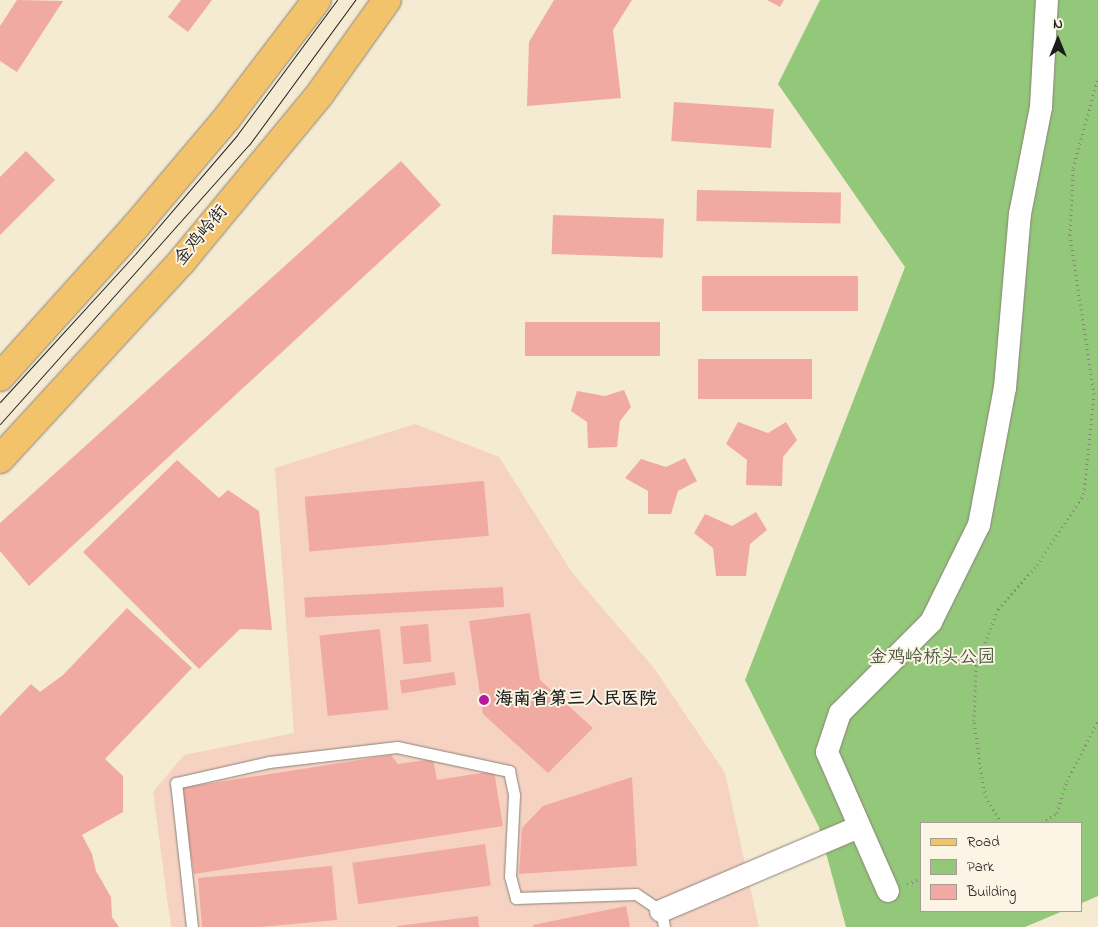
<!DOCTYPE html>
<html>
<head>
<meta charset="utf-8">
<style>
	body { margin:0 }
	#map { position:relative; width:1098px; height:927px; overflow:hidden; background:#f5ead2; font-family:"Indie Flower","LXGW WenKai TC",sans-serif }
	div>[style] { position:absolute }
	.built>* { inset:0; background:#f6d2c3 }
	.green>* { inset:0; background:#93c779 }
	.building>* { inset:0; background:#f1aaa2; transform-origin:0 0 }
	.path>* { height:3px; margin-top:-1.5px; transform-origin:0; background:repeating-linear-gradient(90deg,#888377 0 1px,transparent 0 5px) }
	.roads { filter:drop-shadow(0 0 1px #888377) drop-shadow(0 0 1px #888377) }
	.lane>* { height:11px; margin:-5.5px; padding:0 5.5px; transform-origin:5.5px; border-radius:5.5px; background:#fff }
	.street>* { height:22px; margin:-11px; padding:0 11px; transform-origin:11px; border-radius:11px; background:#fff }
	.primary>* { height:28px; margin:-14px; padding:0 14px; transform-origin:14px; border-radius:14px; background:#f2c36a }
	.tram>* { height:1px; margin:-0.5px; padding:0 0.5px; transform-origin:0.5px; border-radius:0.5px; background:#1c1c1c }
	.dots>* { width:14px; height:14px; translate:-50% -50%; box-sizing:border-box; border:2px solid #fcf5e5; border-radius:50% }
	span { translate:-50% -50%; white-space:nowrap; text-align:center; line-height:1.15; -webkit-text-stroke:4px #fcf5e5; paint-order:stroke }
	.street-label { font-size:18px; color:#1c1c1c }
	.park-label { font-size:18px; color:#46583d }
	.poi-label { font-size:18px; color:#1c1c1c; font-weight:700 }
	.left { translate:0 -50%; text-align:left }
	.legend { position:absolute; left:920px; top:822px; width:162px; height:90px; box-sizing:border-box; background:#fcf5e5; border:1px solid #a29e95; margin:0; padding:6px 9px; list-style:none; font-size:15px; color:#1c1c1c }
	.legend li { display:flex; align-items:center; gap:10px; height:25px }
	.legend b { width:25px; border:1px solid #a29e95 }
	.north { position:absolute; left:1033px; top:15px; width:50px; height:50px; -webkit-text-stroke:4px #fcf5e5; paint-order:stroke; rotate:0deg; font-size:14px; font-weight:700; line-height:20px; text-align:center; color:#1c1c1c }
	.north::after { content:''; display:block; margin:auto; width:18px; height:22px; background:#1c1c1c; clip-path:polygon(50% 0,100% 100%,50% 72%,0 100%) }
</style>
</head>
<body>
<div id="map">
	<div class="built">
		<i style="clip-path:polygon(415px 424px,499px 457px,573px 574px,654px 668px,725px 773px,759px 927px,171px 927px,153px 792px,184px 755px,294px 733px,275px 468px)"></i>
	</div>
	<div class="green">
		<i style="clip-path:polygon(820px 0,1098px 0,1098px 896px,1082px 903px,1082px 823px,922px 823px,922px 911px,1063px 911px,1025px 927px,846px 927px,819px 827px,745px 680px,905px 267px,778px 84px)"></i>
	</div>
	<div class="building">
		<i style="clip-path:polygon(17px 0,63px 1px,17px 72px,0 61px,0 26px)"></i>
		<i style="clip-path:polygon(181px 0,212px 0,188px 32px,168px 17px)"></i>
		<i style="clip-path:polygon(554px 0,632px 0,613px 30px,621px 98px,527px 106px,529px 42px)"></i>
		<i style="clip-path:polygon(767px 0,784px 0,780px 7px)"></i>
		<i style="left:674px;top:102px;width:100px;height:39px;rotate:4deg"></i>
		<i style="clip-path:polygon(26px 151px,55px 180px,0 235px,0 177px)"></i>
		<i style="clip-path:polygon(401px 161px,441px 205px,29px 586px,0 551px,0 523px)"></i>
		<i style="left:697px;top:190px;width:144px;height:31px;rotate:1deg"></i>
		<i style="left:553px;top:215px;width:111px;height:39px;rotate:2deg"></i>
		<i style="left:858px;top:276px;width:35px;height:156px;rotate:90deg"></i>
		<i style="left:660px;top:322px;width:34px;height:135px;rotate:90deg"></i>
		<i style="left:812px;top:359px;width:40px;height:114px;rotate:90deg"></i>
		<i style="clip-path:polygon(624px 390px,631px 407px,620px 421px,617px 447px,588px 448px,587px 422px,571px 411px,577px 391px,605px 396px)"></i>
		<i style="clip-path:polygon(738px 422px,768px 433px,786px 422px,797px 440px,783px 457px,782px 486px,746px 485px,747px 460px,726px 444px)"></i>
		<i style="clip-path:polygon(685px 458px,697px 481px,678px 491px,671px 514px,648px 514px,648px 491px,625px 478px,641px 459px,666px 467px)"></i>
		<i style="clip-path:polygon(177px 460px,219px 498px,228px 490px,259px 511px,272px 630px,240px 629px,199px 669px,83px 552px)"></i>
		<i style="left:484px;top:481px;width:55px;height:180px;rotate:85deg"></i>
		<i style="clip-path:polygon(756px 512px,767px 530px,750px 544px,746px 576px,716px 576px,713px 548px,694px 533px,705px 514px,732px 526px)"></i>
		<i style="left:503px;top:587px;width:20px;height:199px;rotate:87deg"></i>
		<i style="clip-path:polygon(127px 608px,192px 668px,105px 759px,123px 776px,123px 812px,82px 835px,92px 854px,96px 871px,111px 897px,112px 917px,119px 927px,0 927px,0 716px,31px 684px,40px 692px,63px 675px)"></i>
		<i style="clip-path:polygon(530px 613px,540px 680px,593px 728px,548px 773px,483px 714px,469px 621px)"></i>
		<i style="left:428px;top:624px;width:38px;height:28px;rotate:85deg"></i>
		<i style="left:380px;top:629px;width:81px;height:61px;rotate:84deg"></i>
		<i style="left:454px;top:672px;width:13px;height:55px;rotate:81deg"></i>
		<i style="clip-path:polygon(391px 755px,398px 764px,433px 759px,437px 780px,494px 771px,503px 826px,194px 874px,180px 788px)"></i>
		<i style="clip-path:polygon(632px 777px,637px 866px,519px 874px,522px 828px,543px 806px)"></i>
		<i style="left:485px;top:844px;width:42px;height:134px;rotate:82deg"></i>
		<i style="clip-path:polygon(332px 866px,337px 920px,260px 927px,202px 927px,198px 878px)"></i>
		<i style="clip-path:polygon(626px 906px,630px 927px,533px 927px,533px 925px)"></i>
		<i style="clip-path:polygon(478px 916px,479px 927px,397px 927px,397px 926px)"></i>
	</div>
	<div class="path">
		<i style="left:1001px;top:823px;width:30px;rotate:-120deg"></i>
		<i style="left:986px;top:797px;width:19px;rotate:-102deg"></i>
		<i style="left:982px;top:778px;width:58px;rotate:-98deg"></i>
		<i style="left:974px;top:721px;width:55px;rotate:-87.9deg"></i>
		<i style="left:976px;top:666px;width:61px;rotate:-68.9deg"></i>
		<i style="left:998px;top:609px;width:59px;rotate:-48.4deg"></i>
		<i style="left:1037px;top:565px;width:85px;rotate:-56.5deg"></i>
		<i style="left:1084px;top:494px;width:100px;rotate:-84.3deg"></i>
		<i style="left:1094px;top:394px;width:161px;rotate:-98.6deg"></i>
		<i style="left:1070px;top:235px;width:67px;rotate:-87.4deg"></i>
		<i style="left:1073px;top:168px;width:94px;rotate:-74.6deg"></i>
		<i style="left:1042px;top:823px;width:18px;rotate:-34deg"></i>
		<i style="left:1057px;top:813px;width:34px;rotate:-73deg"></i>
		<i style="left:1067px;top:781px;width:68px;rotate:-62.7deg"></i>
		<i style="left:907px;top:884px;width:16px;rotate:-22deg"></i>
	</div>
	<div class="roads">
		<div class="lane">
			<i style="left:192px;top:927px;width:145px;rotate:-96.3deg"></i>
			<i style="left:176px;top:783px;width:95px;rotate:-12.7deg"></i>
			<i style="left:269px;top:762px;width:129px;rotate:-6.7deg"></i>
			<i style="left:397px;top:747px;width:115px;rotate:12.1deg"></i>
			<i style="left:509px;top:771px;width:25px;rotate:78deg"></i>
			<i style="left:514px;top:795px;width:81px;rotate:92.8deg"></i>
			<i style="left:510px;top:876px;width:23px;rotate:75deg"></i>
			<i style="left:516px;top:898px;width:120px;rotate:-1.9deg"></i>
			<i style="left:636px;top:894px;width:30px;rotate:34deg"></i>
			<i style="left:661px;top:911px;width:16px;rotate:79deg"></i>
		</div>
		<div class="street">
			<i style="left:888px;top:891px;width:152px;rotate:-113.7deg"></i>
			<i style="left:827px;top:752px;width:41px;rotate:-71.6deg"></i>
			<i style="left:840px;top:713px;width:129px;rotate:-45deg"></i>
			<i style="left:931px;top:622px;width:108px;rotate:-63.7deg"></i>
			<i style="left:979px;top:525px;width:139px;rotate:-79.3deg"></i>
			<i style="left:1005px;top:388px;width:175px;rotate:-85.1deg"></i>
			<i style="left:1020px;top:214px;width:109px;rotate:-78.9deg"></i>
			<i style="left:1041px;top:107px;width:107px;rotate:-86.8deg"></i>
			<i style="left:661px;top:911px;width:215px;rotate:-23deg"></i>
		</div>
		<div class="primary">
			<i style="left:0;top:377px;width:202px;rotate:-48deg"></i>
			<i style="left:135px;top:227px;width:143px;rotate:-49.8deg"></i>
			<i style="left:227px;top:118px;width:148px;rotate:-52.7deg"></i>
			<i style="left:0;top:459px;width:269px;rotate:-47.4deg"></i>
			<i style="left:182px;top:261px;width:217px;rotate:-50.4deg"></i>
			<i style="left:320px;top:94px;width:115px;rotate:-54.5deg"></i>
		</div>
	</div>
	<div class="tram">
		<i style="left:0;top:402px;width:202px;rotate:-47.6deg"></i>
		<i style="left:136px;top:253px;width:155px;rotate:-49.4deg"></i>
		<i style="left:237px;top:135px;width:168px;rotate:-53.5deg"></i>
		<i style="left:0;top:424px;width:374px;rotate:-48.3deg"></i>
		<i style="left:249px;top:145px;width:180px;rotate:-53.8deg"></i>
	</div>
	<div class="dots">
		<i style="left:484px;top:700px;background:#b5179e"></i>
	</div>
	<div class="street-label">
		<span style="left:202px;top:236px;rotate:-50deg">金鸡岭街</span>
	</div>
	<div class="park-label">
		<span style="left:932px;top:658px">金鸡岭桥头公园</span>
	</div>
	<div class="poi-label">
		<span class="left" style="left:495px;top:700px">海南省第三人民医院</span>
	</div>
	<ul class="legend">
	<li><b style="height:6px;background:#f2c36a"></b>Road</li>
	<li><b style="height:14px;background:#93c779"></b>Park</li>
	<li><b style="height:14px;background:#f1aaa2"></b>Building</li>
	</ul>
	<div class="north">N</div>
</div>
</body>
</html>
